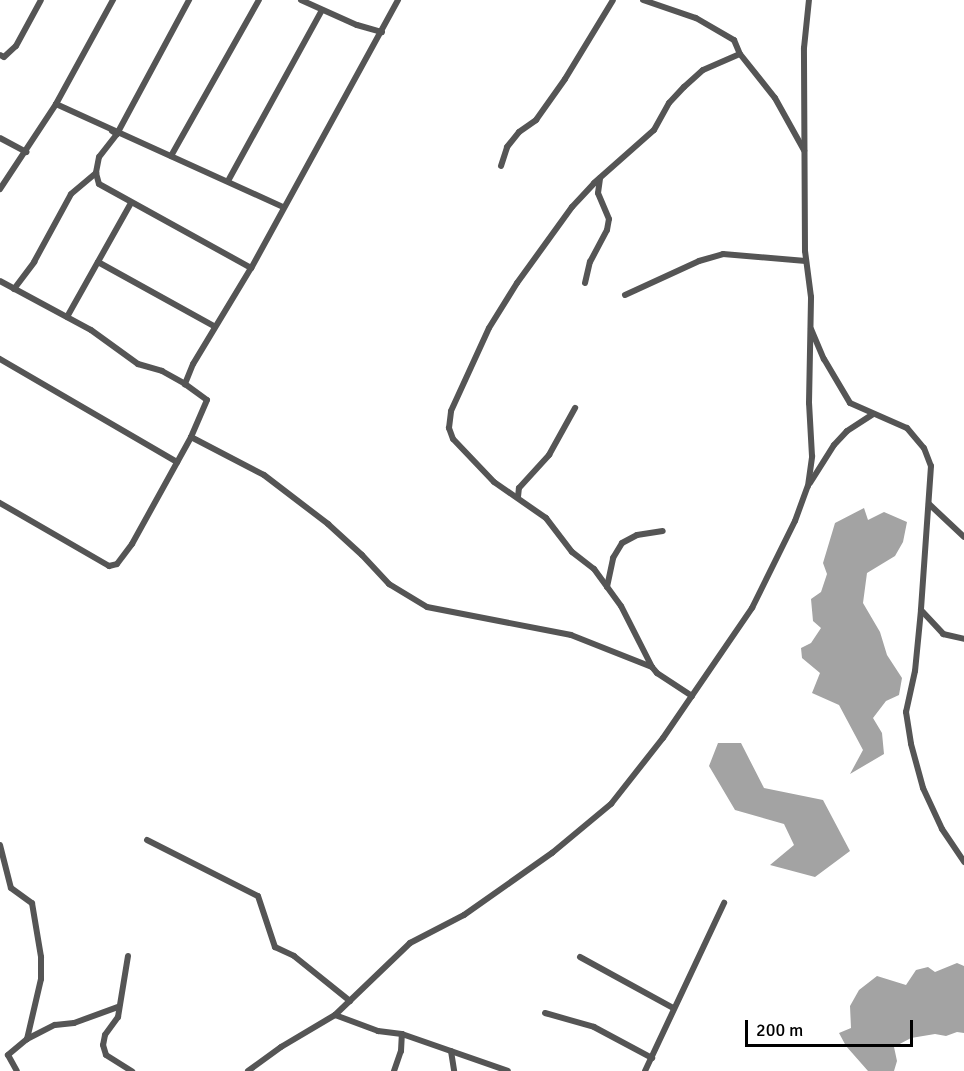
<!DOCTYPE html>
<html>
<head>
<meta charset="utf-8">
<style>
	body { margin:0 }
	#map { position:relative; width:964px; height:1071px; overflow:hidden; background:#fff; font-family:Signika,sans-serif }
	div>[style] { position:absolute }
	.water>* { inset:0; background:#a3a3a3 }
	.minor>* { height:6px; margin:-3px; padding:0 3px; transform-origin:3px; border-radius:3px; background:#555 }
	span { translate:-50% -50%; white-space:nowrap; text-align:center; line-height:1.15; -webkit-text-stroke:4.5px #fff; paint-order:stroke }
	.scale { position:absolute; left:745px; top:1020px; width:168px; height:27px; box-sizing:border-box; border:3px solid #000; border-top:0; padding-left:8px; font-size:18px; line-height:21px; white-space:nowrap; color:#000; -webkit-text-stroke:4px #fff; paint-order:stroke }
</style>
</head>
<body>
<div id="map">
	<div class="water">
		<i style="clip-path:polygon(864px 508px,868px 520px,884px 512px,907px 522px,903px 542px,895px 556px,867px 573px,863px 603px,880px 632px,887px 655px,902px 678px,899px 695px,886px 701px,873px 718px,882px 733px,884px 754px,850px 774px,863px 750px,839px 705px,812px 693px,820px 673px,802px 658px,801px 648px,811px 643px,821px 628px,813px 621px,811px 599px,821px 592px,827px 574px,823px 563px,835px 523px)"></i>
		<i style="clip-path:polygon(718px 743px,741px 743px,764px 788px,823px 800px,850px 851px,815px 877px,770px 865px,794px 845px,784px 824px,735px 810px,709px 766px)"></i>
		<i style="clip-path:polygon(957px 963px,964px 966px,964px 1033px,957px 1032px,946px 1036px,935px 1034px,911px 1038px,894px 1047px,897px 1061px,894px 1071px,868px 1071px,846px 1046px,839px 1033px,851px 1028px,850px 1006px,859px 990px,877px 976px,906px 985px,916px 970px,928px 967px,935px 972px)"></i>
	</div>
	<div class="minor">
		<i style="left:301px;top:0;width:61px;rotate:24.1deg"></i>
		<i style="left:357px;top:25px;width:26px;rotate:16deg"></i>
		<i style="left:398px;top:0;width:306px;rotate:118.7deg"></i>
		<i style="left:251px;top:268px;width:112px;rotate:121.1deg"></i>
		<i style="left:193px;top:364px;width:22px;rotate:112deg"></i>
		<i style="left:185px;top:384px;width:27px;rotate:36deg"></i>
		<i style="left:207px;top:400px;width:40px;rotate:113.4deg"></i>
		<i style="left:191px;top:437px;width:82px;rotate:27.5deg"></i>
		<i style="left:264px;top:475px;width:81px;rotate:37.4deg"></i>
		<i style="left:328px;top:524px;width:46px;rotate:42.4deg"></i>
		<i style="left:362px;top:555px;width:40px;rotate:47deg"></i>
		<i style="left:389px;top:584px;width:44px;rotate:31.2deg"></i>
		<i style="left:427px;top:607px;width:147px;rotate:11deg"></i>
		<i style="left:571px;top:635px;width:87px;rotate:21.6deg"></i>
		<i style="left:643px;top:0;width:56px;rotate:18.8deg"></i>
		<i style="left:696px;top:18px;width:44px;rotate:30.1deg"></i>
		<i style="left:734px;top:40px;width:15px;rotate:67deg"></i>
		<i style="left:740px;top:54px;width:56px;rotate:51.5deg"></i>
		<i style="left:775px;top:98px;width:60px;rotate:60.9deg"></i>
		<i style="left:0;top:55px;width:4px;rotate:27deg"></i>
		<i style="left:4px;top:57px;width:16px;rotate:-43deg"></i>
		<i style="left:16px;top:46px;width:52px;rotate:-61.5deg"></i>
		<i style="left:56px;top:104px;width:249px;rotate:24.4deg"></i>
		<i style="left:112px;top:131px;width:6px;rotate:31deg"></i>
		<i style="left:117px;top:134px;width:29px;rotate:128deg"></i>
		<i style="left:99px;top:157px;width:16px;rotate:101deg"></i>
		<i style="left:96px;top:173px;width:11px;rotate:75deg"></i>
		<i style="left:99px;top:184px;width:174px;rotate:28.9deg"></i>
		<i style="left:118px;top:132px;width:150px;rotate:-61.7deg"></i>
		<i style="left:0;top:138px;width:30px;rotate:28deg"></i>
		<i style="left:171px;top:156px;width:179px;rotate:-60.6deg"></i>
		<i style="left:501px;top:166px;width:20px;rotate:-72deg"></i>
		<i style="left:507px;top:147px;width:19px;rotate:-51deg"></i>
		<i style="left:519px;top:132px;width:21px;rotate:-35deg"></i>
		<i style="left:536px;top:120px;width:50px;rotate:-54.7deg"></i>
		<i style="left:565px;top:79px;width:92px;rotate:-58.7deg"></i>
		<i style="left:228px;top:181px;width:195px;rotate:-61.2deg"></i>
		<i style="left:0;top:189px;width:102px;rotate:-56.6deg"></i>
		<i style="left:56px;top:104px;width:119px;rotate:-61.3deg"></i>
		<i style="left:98px;top:262px;width:132px;rotate:28.9deg"></i>
		<i style="left:0;top:281px;width:103px;rotate:28.3deg"></i>
		<i style="left:91px;top:330px;width:58px;rotate:35.9deg"></i>
		<i style="left:138px;top:364px;width:25px;rotate:16deg"></i>
		<i style="left:162px;top:371px;width:26px;rotate:29deg"></i>
		<i style="left:585px;top:283px;width:22px;rotate:-77deg"></i>
		<i style="left:590px;top:262px;width:36px;rotate:-62deg"></i>
		<i style="left:607px;top:230px;width:11px;rotate:-80deg"></i>
		<i style="left:609px;top:219px;width:28px;rotate:-113deg"></i>
		<i style="left:598px;top:193px;width:15px;rotate:-82deg"></i>
		<i style="left:14px;top:289px;width:34px;rotate:-53deg"></i>
		<i style="left:34px;top:262px;width:77px;rotate:-61.4deg"></i>
		<i style="left:71px;top:194px;width:33px;rotate:-40deg"></i>
		<i style="left:625px;top:295px;width:81px;rotate:-24.7deg"></i>
		<i style="left:699px;top:261px;width:25px;rotate:-16deg"></i>
		<i style="left:723px;top:254px;width:83px;rotate:4.8deg"></i>
		<i style="left:67px;top:317px;width:131px;rotate:-60.7deg"></i>
		<i style="left:811px;top:329px;width:33px;rotate:67deg"></i>
		<i style="left:824px;top:359px;width:51px;rotate:59.4deg"></i>
		<i style="left:850px;top:403px;width:62px;rotate:23.7deg"></i>
		<i style="left:907px;top:428px;width:26px;rotate:50deg"></i>
		<i style="left:924px;top:448px;width:19px;rotate:69deg"></i>
		<i style="left:931px;top:466px;width:144px;rotate:94deg"></i>
		<i style="left:921px;top:610px;width:61px;rotate:95.6deg"></i>
		<i style="left:915px;top:671px;width:42px;rotate:102.4deg"></i>
		<i style="left:906px;top:712px;width:32px;rotate:81deg"></i>
		<i style="left:911px;top:744px;width:46px;rotate:74.7deg"></i>
		<i style="left:923px;top:788px;width:45px;rotate:65.1deg"></i>
		<i style="left:942px;top:829px;width:40px;rotate:56deg"></i>
		<i style="left:0;top:359px;width:205px;rotate:30.2deg"></i>
		<i style="left:810px;top:483px;width:45px;rotate:-57.7deg"></i>
		<i style="left:834px;top:445px;width:19px;rotate:-47deg"></i>
		<i style="left:847px;top:431px;width:31px;rotate:-33deg"></i>
		<i style="left:518px;top:497px;width:9px;rotate:-84deg"></i>
		<i style="left:519px;top:488px;width:45px;rotate:-47.7deg"></i>
		<i style="left:549px;top:455px;width:54px;rotate:-61deg"></i>
		<i style="left:0;top:503px;width:126px;rotate:30deg"></i>
		<i style="left:109px;top:566px;width:8px;rotate:-14deg"></i>
		<i style="left:117px;top:564px;width:25px;rotate:-53deg"></i>
		<i style="left:132px;top:544px;width:122px;rotate:-61.1deg"></i>
		<i style="left:929px;top:504px;width:48px;rotate:43.3deg"></i>
		<i style="left:607px;top:587px;width:30px;rotate:-78deg"></i>
		<i style="left:613px;top:558px;width:17px;rotate:-59deg"></i>
		<i style="left:622px;top:543px;width:17px;rotate:-28deg"></i>
		<i style="left:637px;top:535px;width:26px;rotate:-9deg"></i>
		<i style="left:921px;top:610px;width:33px;rotate:47deg"></i>
		<i style="left:943px;top:634px;width:22px;rotate:13deg"></i>
		<i style="left:692px;top:696px;width:42px;rotate:-146.7deg"></i>
		<i style="left:657px;top:673px;width:8px;rotate:-130deg"></i>
		<i style="left:652px;top:667px;width:68px;rotate:-116.9deg"></i>
		<i style="left:621px;top:606px;width:46px;rotate:-126.1deg"></i>
		<i style="left:594px;top:569px;width:28px;rotate:-142deg"></i>
		<i style="left:572px;top:552px;width:43px;rotate:-127.4deg"></i>
		<i style="left:546px;top:518px;width:63px;rotate:-145.3deg"></i>
		<i style="left:494px;top:482px;width:59px;rotate:-133.6deg"></i>
		<i style="left:453px;top:439px;width:12px;rotate:-110deg"></i>
		<i style="left:449px;top:428px;width:17px;rotate:-83deg"></i>
		<i style="left:451px;top:411px;width:91px;rotate:-65.4deg"></i>
		<i style="left:489px;top:328px;width:53px;rotate:-58.1deg"></i>
		<i style="left:517px;top:283px;width:94px;rotate:-54.1deg"></i>
		<i style="left:572px;top:207px;width:33px;rotate:-47deg"></i>
		<i style="left:594px;top:183px;width:80px;rotate:-41.5deg"></i>
		<i style="left:654px;top:130px;width:31px;rotate:-61deg"></i>
		<i style="left:669px;top:103px;width:22px;rotate:-47deg"></i>
		<i style="left:684px;top:87px;width:25px;rotate:-42deg"></i>
		<i style="left:703px;top:70px;width:40px;rotate:-23.4deg"></i>
		<i style="left:147px;top:840px;width:124px;rotate:26.8deg"></i>
		<i style="left:258px;top:896px;width:54px;rotate:71.6deg"></i>
		<i style="left:275px;top:947px;width:21px;rotate:25deg"></i>
		<i style="left:294px;top:956px;width:72px;rotate:38.8deg"></i>
		<i style="left:0;top:845px;width:44px;rotate:75.7deg"></i>
		<i style="left:11px;top:888px;width:26px;rotate:36deg"></i>
		<i style="left:32px;top:903px;width:55px;rotate:80.5deg"></i>
		<i style="left:41px;top:957px;width:22px;rotate:90deg"></i>
		<i style="left:41px;top:979px;width:62px;rotate:103.1deg"></i>
		<i style="left:27px;top:1039px;width:25px;rotate:140deg"></i>
		<i style="left:8px;top:1055px;width:18px;rotate:61deg"></i>
		<i style="left:128px;top:956px;width:62px;rotate:99.3deg"></i>
		<i style="left:118px;top:1017px;width:22px;rotate:126deg"></i>
		<i style="left:105px;top:1035px;width:10px;rotate:101deg"></i>
		<i style="left:103px;top:1045px;width:10px;rotate:73deg"></i>
		<i style="left:106px;top:1055px;width:31px;rotate:32deg"></i>
		<i style="left:580px;top:957px;width:106px;rotate:28.7deg"></i>
		<i style="left:545px;top:1013px;width:51px;rotate:15.9deg"></i>
		<i style="left:594px;top:1027px;width:66px;rotate:28.1deg"></i>
		<i style="left:335px;top:1015px;width:46px;rotate:20.4deg"></i>
		<i style="left:378px;top:1031px;width:24px;rotate:7deg"></i>
		<i style="left:402px;top:1034px;width:112px;rotate:19.2deg"></i>
		<i style="left:27px;top:1039px;width:31px;rotate:-27deg"></i>
		<i style="left:55px;top:1025px;width:19px;rotate:-6deg"></i>
		<i style="left:74px;top:1023px;width:47px;rotate:-20deg"></i>
		<i style="left:451px;top:1051px;width:20px;rotate:81deg"></i>
		<i style="left:248px;top:1071px;width:41px;rotate:-36deg"></i>
		<i style="left:281px;top:1047px;width:63px;rotate:-30.7deg"></i>
		<i style="left:335px;top:1015px;width:104px;rotate:-43.8deg"></i>
		<i style="left:410px;top:943px;width:61px;rotate:-27.4deg"></i>
		<i style="left:464px;top:915px;width:108px;rotate:-35.2deg"></i>
		<i style="left:552px;top:853px;width:77px;rotate:-39.7deg"></i>
		<i style="left:611px;top:804px;width:84px;rotate:-51.8deg"></i>
		<i style="left:663px;top:738px;width:158px;rotate:-55.6deg"></i>
		<i style="left:752px;top:608px;width:97px;rotate:-63.7deg"></i>
		<i style="left:795px;top:521px;width:37px;rotate:-70deg"></i>
		<i style="left:808px;top:486px;width:30px;rotate:-82deg"></i>
		<i style="left:812px;top:456px;width:53px;rotate:-93.2deg"></i>
		<i style="left:809px;top:403px;width:106px;rotate:-88.9deg"></i>
		<i style="left:811px;top:297px;width:46px;rotate:-97.4deg"></i>
		<i style="left:805px;top:251px;width:203px;rotate:-90.3deg"></i>
		<i style="left:804px;top:48px;width:48px;rotate:-84.1deg"></i>
		<i style="left:394px;top:1071px;width:21px;rotate:-71deg"></i>
		<i style="left:401px;top:1051px;width:17px;rotate:-87deg"></i>
		<i style="left:645px;top:1071px;width:186px;rotate:-64.8deg"></i>
	</div>
	<div class="scale">200 m</div>
</div>
</body>
</html>
